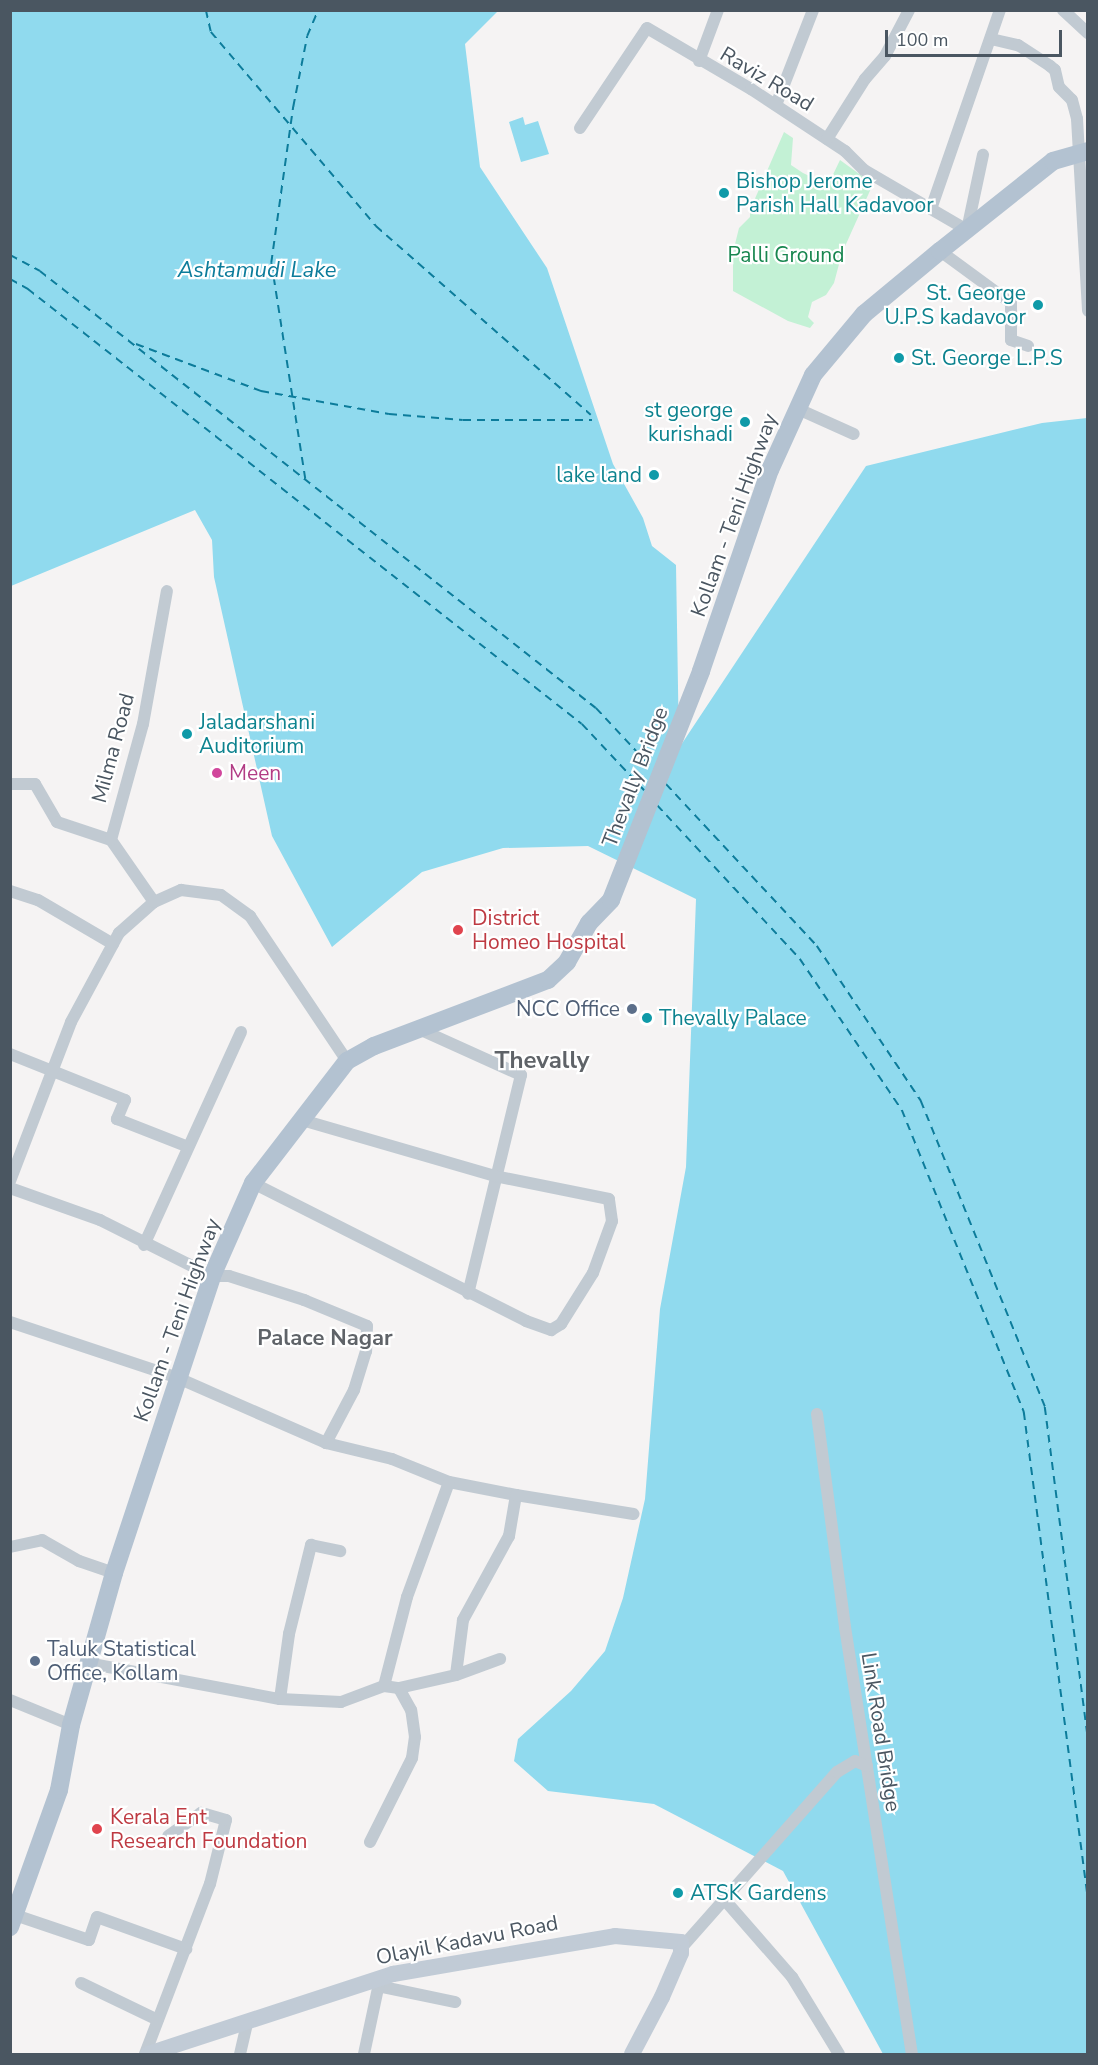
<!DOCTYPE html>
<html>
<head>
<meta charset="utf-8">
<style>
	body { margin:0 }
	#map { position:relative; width:1098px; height:2065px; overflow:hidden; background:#f5f3f3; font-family:"Nunito Sans",sans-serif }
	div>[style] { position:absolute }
	.green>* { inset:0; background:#c3f1d5 }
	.water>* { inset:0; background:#90daee }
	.ferry>* { height:1.5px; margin-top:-0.75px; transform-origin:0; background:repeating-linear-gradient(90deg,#0c7c9b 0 8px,transparent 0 14px) }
	.street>* { height:12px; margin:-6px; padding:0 6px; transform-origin:6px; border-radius:6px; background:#c1cad2 }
	.secondary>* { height:16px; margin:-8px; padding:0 8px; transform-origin:8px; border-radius:8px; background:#c1cbd6 }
	.primary>* { height:18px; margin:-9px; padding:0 9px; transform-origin:9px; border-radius:9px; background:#b3c2d1 }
	.dots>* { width:16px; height:16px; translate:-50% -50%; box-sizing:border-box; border:3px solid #fff; border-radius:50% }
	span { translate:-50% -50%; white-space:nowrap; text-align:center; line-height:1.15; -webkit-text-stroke:4.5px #fff; paint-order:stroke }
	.street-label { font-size:21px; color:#4a5661 }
	.culture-label { font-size:21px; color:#0d838f }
	.left { translate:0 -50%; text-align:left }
	.right { translate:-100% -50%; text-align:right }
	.park-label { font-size:21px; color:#17864f }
	.hotel-label { font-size:21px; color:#b23c85 }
	.health-label { font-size:21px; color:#be3a42 }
	.service-label { font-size:21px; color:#4e5e75 }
	.water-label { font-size:22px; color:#0c7c9b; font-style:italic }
	.neighbourhood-label { font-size:22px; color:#5f6368; font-weight:700 }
	.quarter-label { font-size:24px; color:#5f6368; font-weight:700 }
	.frame { position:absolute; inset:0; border:12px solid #4a5661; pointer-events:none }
	.scale { position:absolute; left:885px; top:30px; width:177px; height:27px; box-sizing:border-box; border:3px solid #4a5661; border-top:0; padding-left:8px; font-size:18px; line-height:21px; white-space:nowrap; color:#4a5661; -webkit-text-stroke:4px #fff; paint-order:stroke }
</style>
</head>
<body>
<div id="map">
	<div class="green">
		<i style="clip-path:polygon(784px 132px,793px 138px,791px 165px,803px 173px,828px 185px,840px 160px,873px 184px,842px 253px,834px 283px,826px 295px,812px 302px,808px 317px,814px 323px,810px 328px,788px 321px,733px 291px,733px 252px,739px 228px,750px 217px,750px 210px)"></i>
	</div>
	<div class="water">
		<i style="clip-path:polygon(11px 11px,498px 11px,465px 44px,480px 167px,547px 268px,613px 464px,643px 518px,652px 546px,676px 565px,679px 748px,866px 466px,1042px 423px,1087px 418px,1087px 2054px,883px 2054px,783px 1871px,654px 1804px,548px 1791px,514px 1761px,518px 1739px,571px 1691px,605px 1651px,623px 1598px,645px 1499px,660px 1309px,686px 1167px,696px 899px,588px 846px,503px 848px,422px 872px,332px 947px,272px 836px,214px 577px,212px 540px,195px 510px,11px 586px)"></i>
		<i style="clip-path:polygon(523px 117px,525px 125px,538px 121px,549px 154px,521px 162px,509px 122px)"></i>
	</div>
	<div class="ferry">
		<i style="left:206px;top:10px;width:23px;rotate:77deg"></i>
		<i style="left:211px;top:32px;width:255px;rotate:49.6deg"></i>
		<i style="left:376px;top:226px;width:286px;rotate:41.3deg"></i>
		<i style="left:10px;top:255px;width:34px;rotate:28deg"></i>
		<i style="left:40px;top:271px;width:707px;rotate:38.17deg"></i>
		<i style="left:596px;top:708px;width:83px;rotate:46.9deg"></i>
		<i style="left:10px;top:279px;width:21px;rotate:29deg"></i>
		<i style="left:28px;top:289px;width:704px;rotate:38.14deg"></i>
		<i style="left:582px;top:724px;width:91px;rotate:46.8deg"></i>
		<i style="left:136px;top:344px;width:134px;rotate:20.6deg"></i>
		<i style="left:261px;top:391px;width:130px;rotate:10.2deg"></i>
		<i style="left:389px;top:414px;width:74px;rotate:4.6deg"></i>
		<i style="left:463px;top:420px;width:129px"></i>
		<i style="left:305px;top:479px;width:219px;rotate:-98.9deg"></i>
		<i style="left:271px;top:263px;width:158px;rotate:-82deg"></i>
		<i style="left:293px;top:107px;width:72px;rotate:-78.8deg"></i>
		<i style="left:307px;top:36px;width:28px;rotate:-67deg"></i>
		<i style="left:666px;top:784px;width:221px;rotate:47deg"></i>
		<i style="left:817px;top:946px;width:187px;rotate:56.1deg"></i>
		<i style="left:921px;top:1101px;width:330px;rotate:67.9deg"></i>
		<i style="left:1045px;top:1407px;width:332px;rotate:82.6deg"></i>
		<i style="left:657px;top:805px;width:210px;rotate:47.1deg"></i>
		<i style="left:800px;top:959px;width:182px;rotate:56deg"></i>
		<i style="left:902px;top:1110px;width:326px;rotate:68deg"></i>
		<i style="left:1024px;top:1412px;width:492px;rotate:82.5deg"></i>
	</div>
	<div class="street">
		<i style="left:1063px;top:10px;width:34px;rotate:43deg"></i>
		<i style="left:991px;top:39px;width:28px;rotate:13deg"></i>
		<i style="left:1018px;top:45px;width:38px;rotate:33deg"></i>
		<i style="left:1050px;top:66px;width:6px;rotate:39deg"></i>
		<i style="left:1055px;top:70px;width:17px;rotate:77deg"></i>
		<i style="left:1059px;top:87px;width:18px;rotate:45deg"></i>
		<i style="left:1072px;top:100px;width:20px;rotate:75deg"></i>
		<i style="left:1077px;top:119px;width:192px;rotate:86.7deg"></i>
		<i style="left:699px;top:61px;width:54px;rotate:-69.6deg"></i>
		<i style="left:776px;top:105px;width:102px;rotate:-68.7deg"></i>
		<i style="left:580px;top:128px;width:120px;rotate:-56.2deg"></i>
		<i style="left:647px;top:28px;width:121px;rotate:30.4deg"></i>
		<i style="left:751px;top:89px;width:113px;rotate:33.4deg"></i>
		<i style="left:845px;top:151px;width:27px;rotate:45deg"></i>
		<i style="left:864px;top:170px;width:119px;rotate:30.2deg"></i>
		<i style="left:967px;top:230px;width:77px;rotate:-78deg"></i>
		<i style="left:827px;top:139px;width:71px;rotate:-57.7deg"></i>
		<i style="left:865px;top:79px;width:30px;rotate:-49deg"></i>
		<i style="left:885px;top:56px;width:52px;rotate:-62.4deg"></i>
		<i style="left:931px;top:209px;width:211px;rotate:-70.9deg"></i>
		<i style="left:940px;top:251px;width:88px;rotate:36.2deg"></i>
		<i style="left:1011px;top:303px;width:37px;rotate:90deg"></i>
		<i style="left:1011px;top:340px;width:18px;rotate:19deg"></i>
		<i style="left:798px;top:409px;width:61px;rotate:24.1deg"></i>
		<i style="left:10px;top:784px;width:25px"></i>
		<i style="left:35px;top:784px;width:44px;rotate:59.9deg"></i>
		<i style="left:57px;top:822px;width:57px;rotate:18.4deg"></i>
		<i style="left:10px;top:891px;width:29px;rotate:18deg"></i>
		<i style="left:38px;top:900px;width:87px;rotate:30.4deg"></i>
		<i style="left:154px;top:902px;width:75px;rotate:-124.7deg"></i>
		<i style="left:111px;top:840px;width:120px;rotate:-74.6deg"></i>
		<i style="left:143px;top:724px;width:135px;rotate:-79.8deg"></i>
		<i style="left:419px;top:1029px;width:112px;rotate:24.3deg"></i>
		<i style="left:521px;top:1075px;width:225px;rotate:103.6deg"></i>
		<i style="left:10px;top:1054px;width:124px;rotate:21.8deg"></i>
		<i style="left:125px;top:1100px;width:21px;rotate:113deg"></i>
		<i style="left:117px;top:1119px;width:74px;rotate:21.4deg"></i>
		<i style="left:10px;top:1181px;width:170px;rotate:-69deg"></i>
		<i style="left:71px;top:1022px;width:101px;rotate:-61.7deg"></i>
		<i style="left:119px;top:933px;width:47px;rotate:-41.5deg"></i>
		<i style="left:154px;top:902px;width:30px;rotate:-24deg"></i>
		<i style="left:181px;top:890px;width:40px;rotate:7.1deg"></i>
		<i style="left:221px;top:895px;width:36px;rotate:36deg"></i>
		<i style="left:250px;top:916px;width:174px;rotate:56.2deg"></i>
		<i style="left:253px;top:1183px;width:306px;rotate:26.8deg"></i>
		<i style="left:526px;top:1321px;width:27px;rotate:20deg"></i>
		<i style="left:551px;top:1330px;width:12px;rotate:-31deg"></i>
		<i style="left:561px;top:1324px;width:60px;rotate:-57.9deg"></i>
		<i style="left:593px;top:1273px;width:55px;rotate:-69.9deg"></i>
		<i style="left:612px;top:1221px;width:22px;rotate:-98deg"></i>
		<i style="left:609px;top:1199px;width:116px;rotate:-168.6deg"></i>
		<i style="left:495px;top:1176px;width:201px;rotate:-163.8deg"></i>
		<i style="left:10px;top:1188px;width:96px;rotate:19.6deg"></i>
		<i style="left:100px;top:1220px;width:125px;rotate:26.6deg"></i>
		<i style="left:212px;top:1276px;width:17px"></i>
		<i style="left:229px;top:1276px;width:79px;rotate:17.7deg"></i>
		<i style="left:304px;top:1300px;width:68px;rotate:22.4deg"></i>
		<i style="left:367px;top:1326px;width:25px;rotate:92deg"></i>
		<i style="left:366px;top:1351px;width:41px;rotate:107.1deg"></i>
		<i style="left:354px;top:1390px;width:60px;rotate:117.8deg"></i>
		<i style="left:144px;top:1245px;width:234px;rotate:-65.5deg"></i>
		<i style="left:10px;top:1322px;width:177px;rotate:18.4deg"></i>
		<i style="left:178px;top:1378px;width:162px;rotate:23.7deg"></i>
		<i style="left:326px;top:1443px;width:68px;rotate:13.6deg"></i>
		<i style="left:392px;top:1459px;width:61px;rotate:22deg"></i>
		<i style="left:449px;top:1482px;width:68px;rotate:11deg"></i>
		<i style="left:516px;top:1495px;width:42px;rotate:99.7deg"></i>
		<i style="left:509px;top:1536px;width:96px;rotate:118.7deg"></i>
		<i style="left:463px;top:1620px;width:55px;rotate:97.3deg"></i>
		<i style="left:817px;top:1414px;width:215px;rotate:82.5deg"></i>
		<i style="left:845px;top:1627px;width:432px;rotate:81.1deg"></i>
		<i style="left:516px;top:1495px;width:119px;rotate:9.2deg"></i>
		<i style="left:10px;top:1547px;width:33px;rotate:-12deg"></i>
		<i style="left:42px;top:1540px;width:43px;rotate:29.6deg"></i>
		<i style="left:79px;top:1561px;width:37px;rotate:19deg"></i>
		<i style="left:87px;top:1663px;width:196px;rotate:10.6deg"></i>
		<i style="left:280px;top:1699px;width:61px;rotate:2.8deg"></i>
		<i style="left:341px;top:1702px;width:46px;rotate:-20.4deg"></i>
		<i style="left:384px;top:1686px;width:15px;rotate:8deg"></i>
		<i style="left:399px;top:1688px;width:58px;rotate:-12.8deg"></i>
		<i style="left:456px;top:1675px;width:47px;rotate:-20deg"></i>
		<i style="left:384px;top:1686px;width:92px;rotate:-75.5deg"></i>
		<i style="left:407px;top:1597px;width:122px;rotate:-69.9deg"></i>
		<i style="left:280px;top:1699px;width:66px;rotate:-82.1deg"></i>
		<i style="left:289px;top:1634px;width:92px;rotate:-76.1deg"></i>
		<i style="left:311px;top:1545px;width:30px;rotate:12deg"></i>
		<i style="left:10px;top:1700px;width:66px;rotate:22.3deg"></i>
		<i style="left:370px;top:1842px;width:94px;rotate:-63.4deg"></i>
		<i style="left:412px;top:1758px;width:21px;rotate:-82deg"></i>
		<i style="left:415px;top:1737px;width:27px;rotate:-98deg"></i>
		<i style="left:411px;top:1710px;width:25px;rotate:-119deg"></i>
		<i style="left:723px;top:1898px;width:105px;rotate:48.9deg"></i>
		<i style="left:792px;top:1977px;width:90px;rotate:58.6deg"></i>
		<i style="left:15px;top:1915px;width:78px;rotate:18.7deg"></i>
		<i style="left:89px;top:1940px;width:24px;rotate:-71deg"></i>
		<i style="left:97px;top:1917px;width:95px;rotate:19.8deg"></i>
		<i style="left:683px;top:1946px;width:232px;rotate:-48.5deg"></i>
		<i style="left:837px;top:1772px;width:21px;rotate:-31deg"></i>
		<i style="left:855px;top:1761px;width:13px;rotate:23deg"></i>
		<i style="left:81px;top:1983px;width:85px;rotate:25.7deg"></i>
		<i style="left:378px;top:1986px;width:79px;rotate:11.7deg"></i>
		<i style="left:145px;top:2054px;width:182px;rotate:-69.1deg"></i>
		<i style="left:210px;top:1884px;width:66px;rotate:-76deg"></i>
		<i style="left:226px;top:1820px;width:26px;rotate:-164deg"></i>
		<i style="left:201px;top:1813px;width:40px;rotate:145.1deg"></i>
		<i style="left:240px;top:2054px;width:32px;rotate:-77deg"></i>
		<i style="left:364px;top:2054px;width:77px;rotate:-78deg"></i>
	</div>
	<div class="secondary">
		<i style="left:148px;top:2054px;width:258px;rotate:-18.1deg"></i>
		<i style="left:393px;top:1974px;width:225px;rotate:-9.7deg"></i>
		<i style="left:615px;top:1936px;width:66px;rotate:5.2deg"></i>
		<i style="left:681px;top:1942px;width:11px;rotate:90deg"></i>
		<i style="left:681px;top:1953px;width:48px;rotate:113.4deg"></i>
		<i style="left:662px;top:1997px;width:64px;rotate:117.8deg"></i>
	</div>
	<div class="primary">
		<i style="left:10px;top:1927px;width:145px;rotate:-70.3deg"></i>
		<i style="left:59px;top:1790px;width:66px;rotate:-79.5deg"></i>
		<i style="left:71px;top:1725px;width:158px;rotate:-74.2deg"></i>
		<i style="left:114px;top:1573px;width:313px;rotate:-71.7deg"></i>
		<i style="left:212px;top:1276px;width:102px;rotate:-66.2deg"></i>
		<i style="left:253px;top:1183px;width:154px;rotate:-52.4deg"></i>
		<i style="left:347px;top:1061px;width:31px;rotate:-29deg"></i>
		<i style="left:374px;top:1046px;width:186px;rotate:-20.8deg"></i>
		<i style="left:548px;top:980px;width:26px;rotate:-43deg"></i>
		<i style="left:567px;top:962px;width:45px;rotate:-60.6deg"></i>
		<i style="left:589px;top:923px;width:32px;rotate:-46deg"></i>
		<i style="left:611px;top:900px;width:246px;rotate:-68.5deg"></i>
		<i style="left:701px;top:671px;width:213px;rotate:-71.1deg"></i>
		<i style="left:770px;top:470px;width:104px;rotate:-65.6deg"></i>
		<i style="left:813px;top:375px;width:80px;rotate:-50.1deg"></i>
		<i style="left:864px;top:314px;width:99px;rotate:-39.7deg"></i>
		<i style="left:940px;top:251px;width:144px;rotate:-38.5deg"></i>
		<i style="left:1053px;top:161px;width:36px;rotate:-16deg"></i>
	</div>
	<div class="dots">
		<i style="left:724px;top:193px;background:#0f9aa8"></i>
		<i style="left:1038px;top:305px;background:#0f9aa8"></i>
		<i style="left:899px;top:358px;background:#0f9aa8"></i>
		<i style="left:745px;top:422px;background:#0f9aa8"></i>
		<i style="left:654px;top:475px;background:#0f9aa8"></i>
		<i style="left:187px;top:734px;background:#0f9aa8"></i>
		<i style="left:217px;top:773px;background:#d1479c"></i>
		<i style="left:458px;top:930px;background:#e0444e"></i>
		<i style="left:632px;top:1009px;background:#5c6f8a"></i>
		<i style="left:647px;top:1018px;background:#0f9aa8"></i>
		<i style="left:35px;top:1661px;background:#5c6f8a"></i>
		<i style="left:97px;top:1829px;background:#e0444e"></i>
		<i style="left:678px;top:1893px;background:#0f9aa8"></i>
	</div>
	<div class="street-label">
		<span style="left:767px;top:79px;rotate:31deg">Raviz Road</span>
		<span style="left:734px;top:515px;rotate:-70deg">Kollam - Teni Highway</span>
		<span style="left:113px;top:748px;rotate:-75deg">Milma Road</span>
		<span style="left:635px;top:777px;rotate:-69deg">Thevally Bridge</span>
		<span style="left:177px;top:1320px;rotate:-70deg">Kollam - Teni Highway</span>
		<span style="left:881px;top:1732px;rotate:81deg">Link Road Bridge</span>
		<span style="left:467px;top:1940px;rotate:-11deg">Olayil Kadavu Road</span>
	</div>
	<div class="culture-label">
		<span class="left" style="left:736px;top:193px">Bishop Jerome<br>Parish Hall Kadavoor</span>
		<span class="right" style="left:1026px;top:305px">St. George<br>U.P.S kadavoor</span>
		<span class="left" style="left:911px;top:358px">St. George L.P.S</span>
		<span class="right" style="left:733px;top:422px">st george<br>kurishadi</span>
		<span class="right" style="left:642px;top:475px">lake land</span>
		<span class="left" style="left:199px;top:734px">Jaladarshani<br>Auditorium</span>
		<span class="left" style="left:659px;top:1018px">Thevally Palace</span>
		<span class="left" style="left:690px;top:1893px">ATSK Gardens</span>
	</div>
	<div class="park-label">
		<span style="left:786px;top:255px">Palli Ground</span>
	</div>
	<div class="hotel-label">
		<span class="left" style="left:229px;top:773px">Meen</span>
	</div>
	<div class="health-label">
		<span class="left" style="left:472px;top:930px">District<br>Homeo Hospital</span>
		<span class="left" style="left:110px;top:1829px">Kerala Ent<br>Research Foundation</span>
	</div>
	<div class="service-label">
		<span class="right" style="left:620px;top:1009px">NCC Office</span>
		<span class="left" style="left:47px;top:1661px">Taluk Statistical<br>Office, Kollam</span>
	</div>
	<div class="water-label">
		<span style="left:257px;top:271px">Ashtamudi Lake</span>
	</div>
	<div class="neighbourhood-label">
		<span style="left:325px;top:1339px">Palace Nagar</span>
	</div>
	<div class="quarter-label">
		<span style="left:542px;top:1061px">Thevally</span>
	</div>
	<div class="frame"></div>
	<div class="scale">100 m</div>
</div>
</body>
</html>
